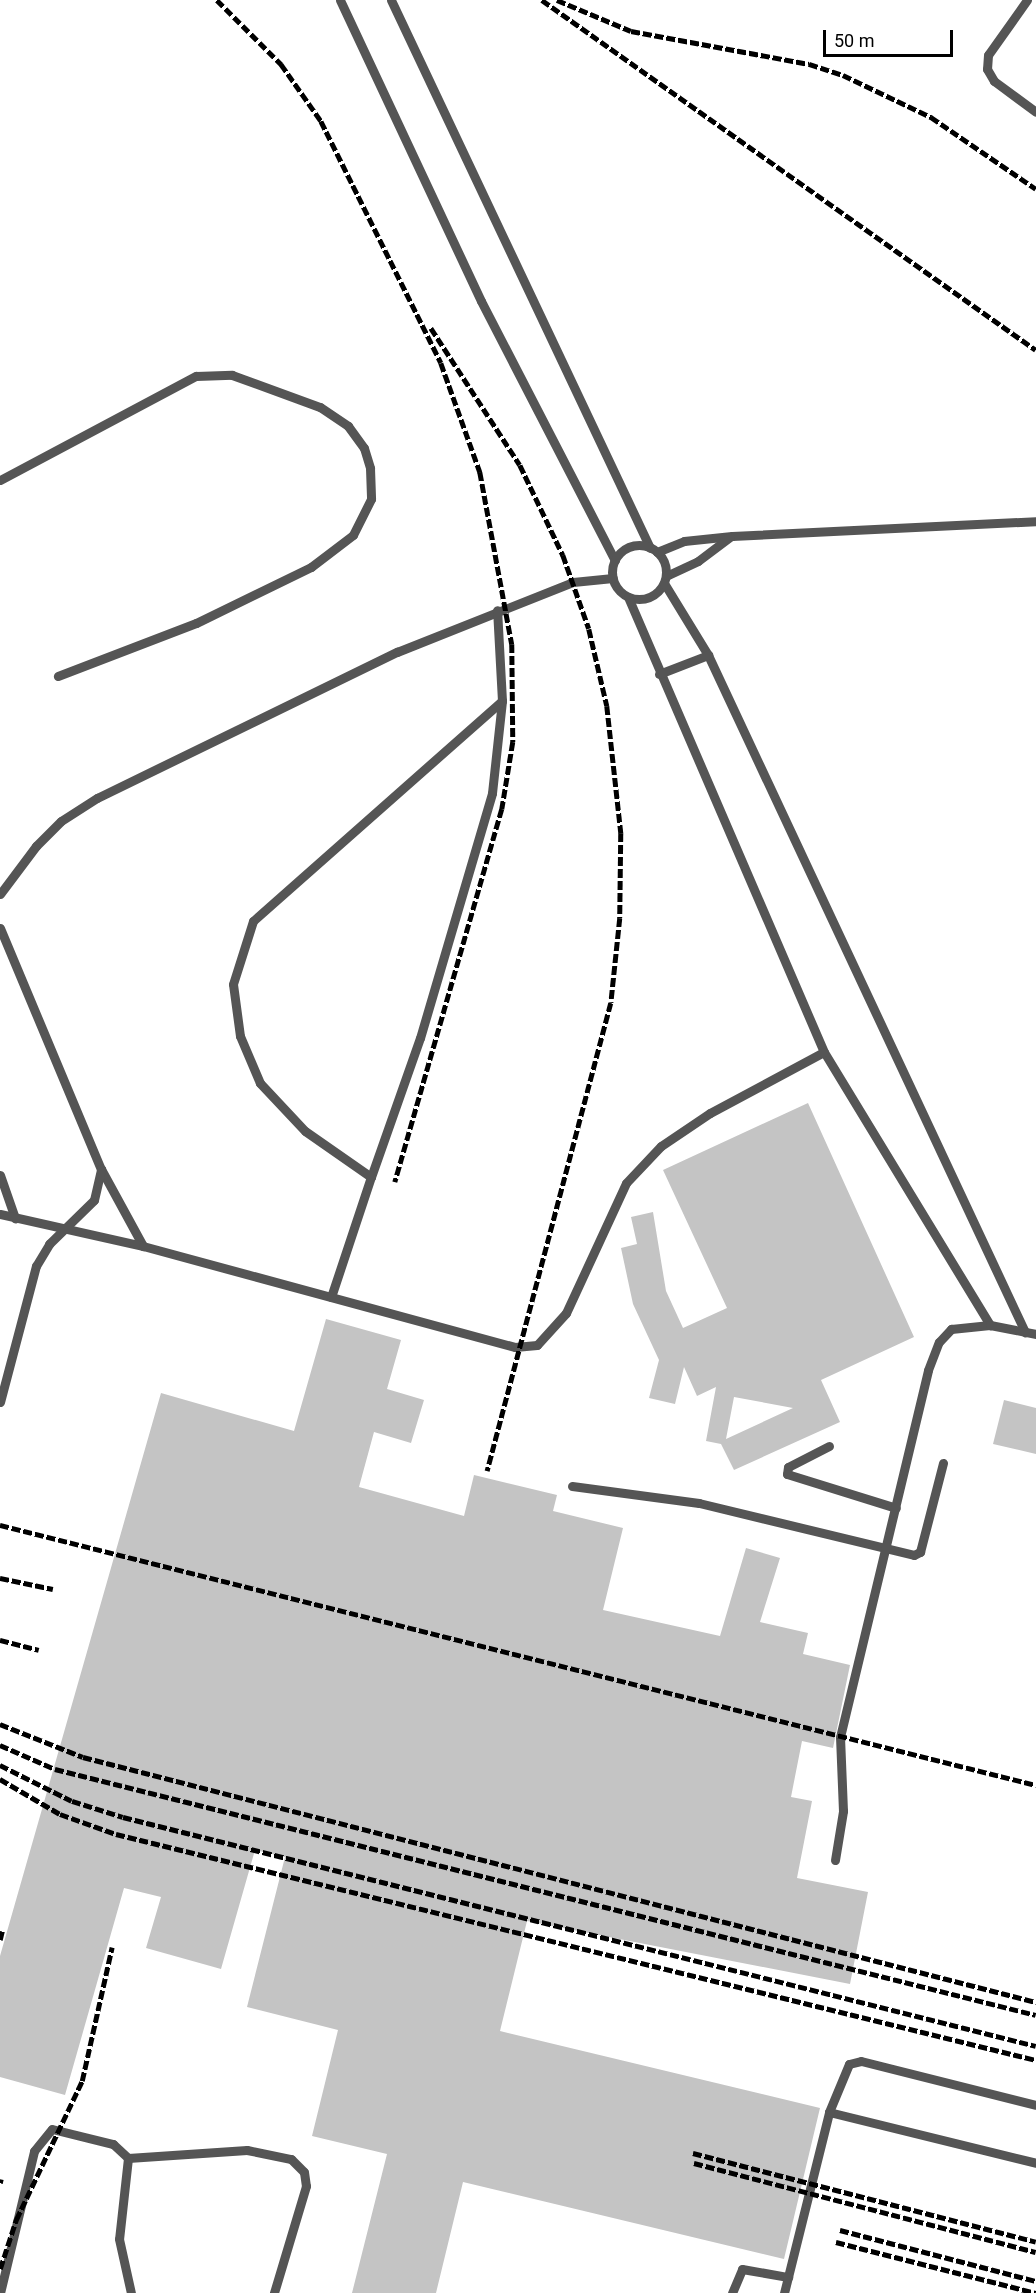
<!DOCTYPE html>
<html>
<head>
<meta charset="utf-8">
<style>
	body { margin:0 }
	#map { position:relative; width:1036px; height:2293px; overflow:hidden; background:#fff; font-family:Roboto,sans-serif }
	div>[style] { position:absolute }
	.building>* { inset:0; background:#c4c4c4 }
	.lane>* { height:9px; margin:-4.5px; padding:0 4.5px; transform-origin:4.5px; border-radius:4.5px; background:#555 }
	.lane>.ring { margin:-4.5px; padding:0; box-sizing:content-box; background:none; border:9px solid #555; border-radius:50% }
	.rail>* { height:4.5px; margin-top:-2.25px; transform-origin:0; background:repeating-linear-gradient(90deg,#000 0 9px,transparent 0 12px) }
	span { translate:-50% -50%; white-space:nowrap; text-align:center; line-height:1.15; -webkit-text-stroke:4.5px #fff; paint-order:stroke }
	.scale { position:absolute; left:823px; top:30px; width:130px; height:27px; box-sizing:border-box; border:3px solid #000; border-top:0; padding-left:8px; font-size:18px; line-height:21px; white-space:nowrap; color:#000; -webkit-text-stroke:4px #fff; paint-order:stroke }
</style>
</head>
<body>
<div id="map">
	<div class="building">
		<i style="clip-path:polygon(evenodd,808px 1103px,914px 1337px,821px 1380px,840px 1422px,734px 1470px,721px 1444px,706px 1441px,716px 1387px,697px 1396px,684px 1367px,675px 1404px,649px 1398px,659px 1360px,633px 1304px,621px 1248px,637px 1244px,631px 1217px,653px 1212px,666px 1291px,683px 1328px,727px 1308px,663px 1170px,808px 1103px,734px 1397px,793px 1408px,726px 1439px,734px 1397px)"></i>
		<i style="clip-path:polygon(326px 1319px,401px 1340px,387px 1389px,424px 1400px,411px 1443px,374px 1432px,359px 1487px,464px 1516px,474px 1475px,557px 1495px,553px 1511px,623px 1528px,603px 1610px,720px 1636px,746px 1548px,780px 1558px,760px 1622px,808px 1633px,803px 1654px,850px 1665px,833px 1748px,802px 1741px,791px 1797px,812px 1801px,797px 1878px,868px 1892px,850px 1984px,527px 1921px,500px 2031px,820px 2108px,784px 2259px,463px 2182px,436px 2293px,352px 2293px,387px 2154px,312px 2136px,338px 2030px,247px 2007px,285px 1857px,255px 1850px,221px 1969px,146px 1948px,161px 1897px,124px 1888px,65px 2095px,0 2077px,0 1956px,161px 1393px,294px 1431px)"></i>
		<i style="clip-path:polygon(1004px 1400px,1036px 1408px,1036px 1454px,993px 1444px)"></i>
	</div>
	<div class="lane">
		<i style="left:340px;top:0;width:332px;rotate:64.9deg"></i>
		<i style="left:481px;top:301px;width:292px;rotate:62.7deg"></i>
		<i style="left:391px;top:0;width:606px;rotate:64.7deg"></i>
		<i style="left:1027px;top:0;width:67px;rotate:125.3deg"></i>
		<i style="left:988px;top:55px;width:14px;rotate:94deg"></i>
		<i style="left:987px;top:69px;width:14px;rotate:60deg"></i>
		<i style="left:994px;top:81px;width:52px;rotate:36.4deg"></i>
		<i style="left:0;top:480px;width:222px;rotate:-28deg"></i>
		<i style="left:196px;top:376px;width:36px;rotate:-2deg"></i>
		<i style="left:232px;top:375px;width:94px;rotate:20deg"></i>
		<i style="left:320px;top:407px;width:34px;rotate:34deg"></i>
		<i style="left:348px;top:426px;width:27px;rotate:54deg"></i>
		<i style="left:364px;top:448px;width:21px;rotate:73deg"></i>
		<i style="left:370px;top:468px;width:31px;rotate:88deg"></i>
		<i style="left:371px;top:499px;width:40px;rotate:116.6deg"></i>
		<i style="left:353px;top:535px;width:53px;rotate:142.7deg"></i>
		<i style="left:311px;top:567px;width:128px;rotate:154deg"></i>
		<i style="left:196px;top:623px;width:148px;rotate:159deg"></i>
		<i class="ring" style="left:612px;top:545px;width:45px;height:45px"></i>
		<i style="left:657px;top:552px;width:29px;rotate:-22deg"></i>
		<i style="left:684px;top:541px;width:48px;rotate:-5.9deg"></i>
		<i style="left:732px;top:536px;width:304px;rotate:-2.8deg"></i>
		<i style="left:666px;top:576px;width:35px;rotate:-25deg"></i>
		<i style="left:698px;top:561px;width:40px;rotate:-37deg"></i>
		<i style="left:664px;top:583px;width:84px;rotate:58.6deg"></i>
		<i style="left:708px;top:655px;width:748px;rotate:64.91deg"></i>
		<i style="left:628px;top:597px;width:495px;rotate:66.7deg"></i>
		<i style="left:824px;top:1052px;width:320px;rotate:58.7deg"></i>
		<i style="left:659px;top:674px;width:53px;rotate:-21.2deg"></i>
		<i style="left:0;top:894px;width:60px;rotate:-53.1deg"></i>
		<i style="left:36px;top:846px;width:35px;rotate:-45deg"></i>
		<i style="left:61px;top:821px;width:43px;rotate:-32.6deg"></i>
		<i style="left:97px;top:798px;width:334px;rotate:-26deg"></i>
		<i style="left:397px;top:652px;width:189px;rotate:-21.7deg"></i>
		<i style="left:573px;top:582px;width:40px;rotate:-5.7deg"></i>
		<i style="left:0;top:928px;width:261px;rotate:67.3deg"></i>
		<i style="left:101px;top:1169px;width:88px;rotate:61.4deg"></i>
		<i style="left:0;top:1175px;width:46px;rotate:70.8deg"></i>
		<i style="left:371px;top:1177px;width:147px;rotate:-70.6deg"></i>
		<i style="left:420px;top:1038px;width:255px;rotate:-73.6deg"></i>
		<i style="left:492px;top:793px;width:93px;rotate:-83.8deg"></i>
		<i style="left:502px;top:701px;width:91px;rotate:-93.1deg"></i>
		<i style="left:0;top:1214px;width:147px;rotate:12.6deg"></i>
		<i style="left:143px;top:1246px;width:385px;rotate:15.2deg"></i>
		<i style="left:515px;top:1347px;width:22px;rotate:-5deg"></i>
		<i style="left:537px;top:1345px;width:43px;rotate:-47.8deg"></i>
		<i style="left:566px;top:1313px;width:143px;rotate:-65.2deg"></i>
		<i style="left:626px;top:1183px;width:51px;rotate:-46.6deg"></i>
		<i style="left:661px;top:1146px;width:59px;rotate:-34deg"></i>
		<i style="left:710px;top:1113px;width:129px;rotate:-28.2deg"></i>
		<i style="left:331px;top:1297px;width:126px;rotate:-71.6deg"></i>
		<i style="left:371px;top:1177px;width:80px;rotate:-145.1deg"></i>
		<i style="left:305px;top:1131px;width:66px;rotate:-133.2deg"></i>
		<i style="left:260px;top:1083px;width:51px;rotate:-113.1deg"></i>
		<i style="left:240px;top:1036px;width:52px;rotate:-97.7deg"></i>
		<i style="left:233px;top:984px;width:66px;rotate:-72.4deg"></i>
		<i style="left:253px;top:921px;width:332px;rotate:-41.5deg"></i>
		<i style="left:0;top:1402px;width:141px;rotate:-75.2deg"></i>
		<i style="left:36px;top:1266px;width:26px;rotate:-59deg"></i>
		<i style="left:49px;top:1244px;width:63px;rotate:-44.4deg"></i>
		<i style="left:94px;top:1200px;width:32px;rotate:-77deg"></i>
		<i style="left:829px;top:1446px;width:46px;rotate:152.9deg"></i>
		<i style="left:788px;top:1467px;width:7px;rotate:98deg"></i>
		<i style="left:787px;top:1474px;width:114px;rotate:17.3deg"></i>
		<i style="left:572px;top:1486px;width:128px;rotate:7.6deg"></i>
		<i style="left:699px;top:1503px;width:221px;rotate:13.6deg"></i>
		<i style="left:914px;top:1555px;width:7px;rotate:-27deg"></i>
		<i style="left:920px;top:1552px;width:92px;rotate:-75.5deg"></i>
		<i style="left:835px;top:1860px;width:50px;rotate:-80.7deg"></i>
		<i style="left:843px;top:1811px;width:74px;rotate:-92.3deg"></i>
		<i style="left:840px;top:1737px;width:377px;rotate:-76.5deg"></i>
		<i style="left:928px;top:1370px;width:30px;rotate:-69deg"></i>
		<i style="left:939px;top:1342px;width:18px;rotate:-47deg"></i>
		<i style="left:951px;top:1329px;width:39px;rotate:-6deg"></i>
		<i style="left:990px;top:1325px;width:47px;rotate:11.1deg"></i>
		<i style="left:829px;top:2112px;width:213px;rotate:13.8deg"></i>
		<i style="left:128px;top:2158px;width:119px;rotate:-3.8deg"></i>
		<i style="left:247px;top:2150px;width:45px;rotate:11.6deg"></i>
		<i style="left:291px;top:2159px;width:18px;rotate:45deg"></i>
		<i style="left:304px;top:2172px;width:14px;rotate:82deg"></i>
		<i style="left:306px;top:2186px;width:112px;rotate:106.7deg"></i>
		<i style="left:0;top:2293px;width:146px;rotate:-76.5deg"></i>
		<i style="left:34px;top:2151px;width:28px;rotate:-51deg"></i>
		<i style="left:52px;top:2129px;width:63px;rotate:13.8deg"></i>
		<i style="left:113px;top:2144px;width:21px;rotate:43deg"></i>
		<i style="left:128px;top:2158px;width:81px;rotate:96.3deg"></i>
		<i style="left:119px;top:2239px;width:55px;rotate:77.5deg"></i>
		<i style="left:732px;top:2293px;width:26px;rotate:-67deg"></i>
		<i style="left:742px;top:2269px;width:47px;rotate:9.9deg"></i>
		<i style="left:784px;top:2293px;width:187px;rotate:-76deg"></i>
		<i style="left:829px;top:2112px;width:52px;rotate:-67.4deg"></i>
		<i style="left:849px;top:2064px;width:12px;rotate:-14deg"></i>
		<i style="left:861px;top:2061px;width:180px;rotate:14.1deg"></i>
	</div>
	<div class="rail">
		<i style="left:217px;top:0;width:91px;rotate:45deg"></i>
		<i style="left:281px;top:64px;width:70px;rotate:54.9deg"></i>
		<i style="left:321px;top:121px;width:270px;rotate:63.6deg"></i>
		<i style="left:441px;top:363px;width:116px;rotate:70.3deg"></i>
		<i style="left:480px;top:472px;width:175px;rotate:79.5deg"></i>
		<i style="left:512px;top:644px;width:98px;rotate:89.4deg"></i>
		<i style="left:513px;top:742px;width:68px;rotate:99.3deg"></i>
		<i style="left:502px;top:809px;width:388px;rotate:106deg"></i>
		<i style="left:542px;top:0;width:605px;rotate:35.32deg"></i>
		<i style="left:557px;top:0;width:80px;rotate:22.7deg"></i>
		<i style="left:631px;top:31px;width:181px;rotate:10.5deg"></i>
		<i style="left:809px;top:64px;width:36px;rotate:18deg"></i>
		<i style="left:843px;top:75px;width:98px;rotate:25.5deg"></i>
		<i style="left:931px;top:117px;width:127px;rotate:34.4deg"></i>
		<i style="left:431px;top:328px;width:163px;rotate:57deg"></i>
		<i style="left:520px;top:465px;width:100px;rotate:64.5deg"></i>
		<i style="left:563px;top:555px;width:78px;rotate:70.6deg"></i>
		<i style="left:589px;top:629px;width:79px;rotate:76.8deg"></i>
		<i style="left:607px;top:706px;width:128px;rotate:83.7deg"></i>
		<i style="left:621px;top:833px;width:85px;rotate:90.7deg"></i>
		<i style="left:620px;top:918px;width:85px;rotate:96deg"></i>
		<i style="left:611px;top:1003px;width:484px;rotate:104.8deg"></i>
		<i style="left:0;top:1525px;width:1068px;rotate:14.09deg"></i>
		<i style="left:0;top:1578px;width:54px;rotate:11.7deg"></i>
		<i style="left:0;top:1640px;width:40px;rotate:14.4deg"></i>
		<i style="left:0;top:1724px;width:89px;rotate:21.7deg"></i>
		<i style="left:83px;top:1757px;width:984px;rotate:14.42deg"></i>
		<i style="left:0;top:1745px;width:60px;rotate:23.6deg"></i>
		<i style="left:55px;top:1769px;width:1011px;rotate:14.08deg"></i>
		<i style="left:0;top:1765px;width:80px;rotate:26.6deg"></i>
		<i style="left:72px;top:1801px;width:53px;rotate:17.4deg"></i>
		<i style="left:123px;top:1817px;width:941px;rotate:14.08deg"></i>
		<i style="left:0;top:1779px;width:69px;rotate:30.3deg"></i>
		<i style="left:60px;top:1814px;width:59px;rotate:19.7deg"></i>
		<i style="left:116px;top:1834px;width:947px;rotate:13.8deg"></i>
		<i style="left:0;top:1940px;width:9px;rotate:-77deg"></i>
		<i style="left:693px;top:2153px;width:354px;rotate:14.5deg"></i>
		<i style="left:694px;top:2163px;width:353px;rotate:14.6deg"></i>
		<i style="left:0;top:2183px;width:4px;rotate:-76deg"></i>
		<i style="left:840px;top:2230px;width:203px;rotate:14.6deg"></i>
		<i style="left:836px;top:2242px;width:206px;rotate:14.3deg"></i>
		<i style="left:0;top:2269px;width:52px;rotate:-71.9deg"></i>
		<i style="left:16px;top:2220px;width:154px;rotate:-64.6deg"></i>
		<i style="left:82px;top:2081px;width:137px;rotate:-77.4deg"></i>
	</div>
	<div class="scale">50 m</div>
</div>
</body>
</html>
